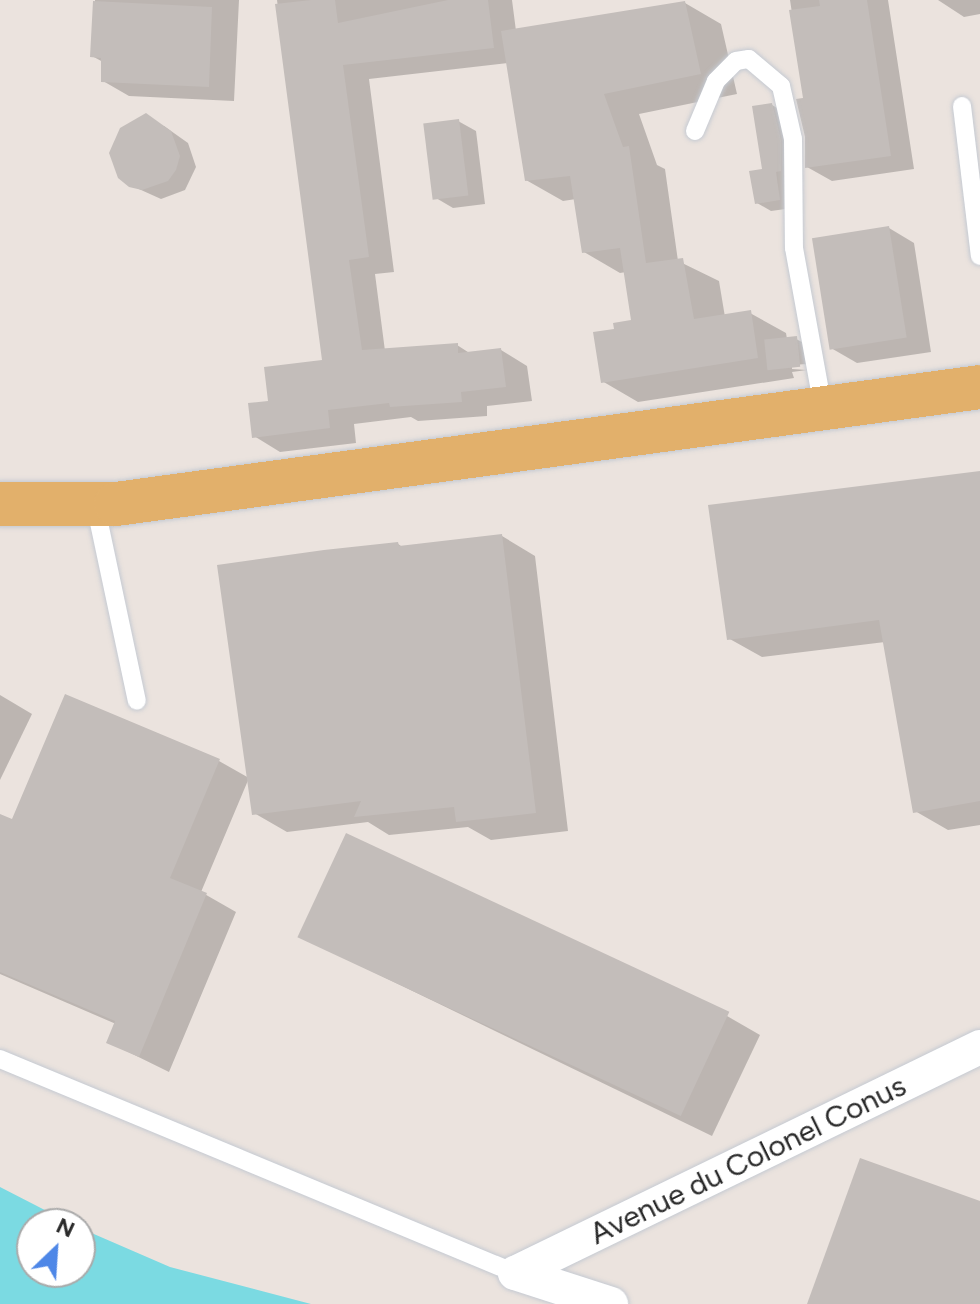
<!DOCTYPE html>
<html>
<head>
<meta charset="utf-8">
<style>
	body { margin:0 }
	#map { position:relative; width:980px; height:1304px; overflow:hidden; background:#ebe3de; font-family:Figtree,sans-serif }
	div>[style] { position:absolute }
	.water>* { inset:0; background:#7bdae2 }
	.shadow>* { inset:0; background:#0003 }
	.building>* { inset:0; background:#c3bdba; transform-origin:0 0 }
	.roads { filter:drop-shadow(0 0 2px #c5cad2) drop-shadow(0 0 2px #c5cad2) }
	.service>* { height:18px; margin:-9px; padding:0 9px; transform-origin:9px; border-radius:9px; background:#fff }
	.minor>* { height:34px; margin:-17px; padding:0 17px; transform-origin:17px; border-radius:17px; background:#fff }
	.primary>* { height:44px; margin:-22px; padding:0 22px; transform-origin:22px; border-radius:22px; background:#e2b06b }
	span { translate:-50% -50%; white-space:nowrap; text-align:center; line-height:1.15; -webkit-text-stroke:6px #fff; paint-order:stroke }
	.street-label { font-size:30px; color:#2a2a2a }
	.north { position:absolute; left:16px; top:1208px; width:80px; height:80px; box-sizing:border-box; background:#fff; border:2px solid #aaa; border-radius:50%; rotate:25deg; font-size:22px; font-weight:700; line-height:32px; text-align:center; color:#2a2a2a }
	.north::after { content:''; display:block; margin:auto; width:28px; height:36px; background:#4e87e7; clip-path:polygon(50% 0,100% 100%,50% 72%,0 100%) }
</style>
</head>
<body>
<div id="map">
	<div class="water">
		<i style="clip-path:polygon(0 1187px,72px 1224px,32px 1224px,32px 1272px,80px 1272px,80px 1228px,170px 1267px,311px 1304px,0 1304px)"></i>
	</div>
	<div class="shadow">
		<i style="clip-path:polygon(95px 0,239px 0,234px 101px,129px 96px,103px 81px,103px 62px,92px 56px)"></i>
		<i style="clip-path:polygon(277px 0,512px 0,516px 31px,685px 3px,721px 24px,737px 94px,639px 114px,657px 165px,665px 169px,678px 261px,719px 281px,725px 317px,750px 313px,786px 333px,787px 339px,796px 339px,804px 343px,807px 364px,792px 365px,792px 369px,807px 370px,792px 372px,794px 378px,638px 402px,602px 381px,616px 331px,633px 322px,626px 272px,620px 273px,584px 252px,576px 199px,563px 201px,526px 180px,508px 63px,369px 79px,394px 272px,375px 274px,385px 351px,457px 345px,471px 354px,501px 350px,527px 366px,532px 401px,487px 406px,487px 416px,418px 421px,411px 417px,354px 424px,356px 443px,280px 452px,254px 436px,270px 402px,324px 362px)"></i>
		<i style="clip-path:polygon(790px 0,888px 0,914px 169px,832px 181px,807px 167px,805px 99px)"></i>
		<i style="clip-path:polygon(938px 0,980px 0,980px 14px,964px 17px)"></i>
		<i style="clip-path:polygon(772px 105px,786px 113px,793px 208px,771px 211px,757px 203px)"></i>
		<i style="clip-path:polygon(458px 121px,476px 131px,485px 204px,453px 208px,436px 198px)"></i>
		<i style="clip-path:polygon(164px 126px,188px 143px,196px 167px,185px 190px,161px 199px,130px 185px)"></i>
		<i style="clip-path:polygon(889px 228px,914px 243px,931px 352px,857px 363px,831px 348px)"></i>
		<i style="clip-path:polygon(980px 473px,980px 825px,948px 830px,915px 811px,885px 642px,762px 657px,728px 638px)"></i>
		<i style="clip-path:polygon(502px 536px,535px 556px,568px 831px,491px 840px,468px 827px,389px 835px,368px 822px,287px 832px,254px 813px,398px 544px,404px 548px)"></i>
		<i style="clip-path:polygon(0 695px,32px 714px,0 780px)"></i>
		<i style="clip-path:polygon(219px 761px,249px 778px,201px 892px,236px 912px,169px 1072px,108px 1042px,116px 1024px,0 974px,0 816px,13px 822px)"></i>
		<i style="clip-path:polygon(299px 936px,727px 1016px,760px 1035px,712px 1136px)"></i>
	</div>
	<div class="building">
		<i style="clip-path:polygon(311px 0,335px 0,338px 23px,448px 0,488px 0,494px 48px,343px 65px,369px 257px,349px 260px,362px 350px,458px 343px,458px 353px,501px 348px,506px 387px,461px 392px,462px 402px,390px 407px,389px 403px,328px 410px,330px 428px,252px 438px,248px 403px,268px 401px,264px 367px,322px 360px,275px 4px)"></i>
		<i style="clip-path:polygon(819px 0,867px 0,891px 156px,805px 168px,805px 137px,796px 99px,803px 98px,789px 10px,820px 6px)"></i>
		<i style="clip-path:polygon(93px 1px,212px 7px,209px 87px,101px 82px,101px 58px,90px 57px)"></i>
		<i style="clip-path:polygon(685px 1px,701px 74px,604px 94px,623px 147px,629px 146px,646px 263px,683px 258px,694px 319px,751px 310px,758px 358px,601px 383px,593px 332px,614px 329px,613px 323px,631px 320px,620px 248px,582px 253px,570px 176px,525px 181px,501px 31px)"></i>
		<i style="clip-path:polygon(772px 103px,781px 140px,781px 171px,776px 172px,780px 200px,755px 204px,749px 171px,762px 169px,752px 106px)"></i>
		<i style="clip-path:polygon(146px 113px,171px 131px,180px 156px,176px 170px,168px 181px,142px 190px,129px 187px,118px 178px,109px 153px,120px 128px)"></i>
		<i style="left:459px;top:119px;width:77px;height:36px;rotate:83deg"></i>
		<i style="left:889px;top:226px;width:113px;height:78px;rotate:81deg"></i>
		<i style="left:797px;top:336px;width:31px;height:33px;rotate:84deg"></i>
		<i style="clip-path:polygon(980px 471px,980px 801px,913px 813px,879px 620px,727px 640px,708px 505px)"></i>
		<i style="clip-path:polygon(502px 534px,536px 813px,456px 822px,454px 807px,354px 817px,361px 801px,252px 815px,217px 565px,324px 550px,398px 542px,399px 546px)"></i>
		<i style="clip-path:polygon(65px 694px,220px 759px,170px 878px,207px 893px,139px 1057px,106px 1043px,115px 1021px,0 972px,0 814px,12px 819px)"></i>
		<i style="left:346px;top:833px;width:423px;height:115px;rotate:25deg"></i>
		<i style="clip-path:polygon(860px 1158px,980px 1201px,980px 1304px,807px 1304px)"></i>
	</div>
	<div class="roads">
		<div class="service">
			<i style="left:962px;top:106px;width:151px;rotate:83.2deg"></i>
			<i style="left:695px;top:131px;width:54px;rotate:-67.2deg"></i>
			<i style="left:716px;top:81px;width:28px;rotate:-45deg"></i>
			<i style="left:736px;top:61px;width:13px;rotate:-9deg"></i>
			<i style="left:749px;top:59px;width:42px;rotate:40.2deg"></i>
			<i style="left:781px;top:86px;width:54px;rotate:77.2deg"></i>
			<i style="left:793px;top:139px;width:109px;rotate:89.5deg"></i>
			<i style="left:794px;top:248px;width:163px;rotate:79.7deg"></i>
			<i style="left:95px;top:504px;width:201px;rotate:78deg"></i>
			<i style="left:0;top:1059px;width:558px;rotate:22.56deg"></i>
		</div>
		<div class="minor">
			<i style="left:515px;top:1273px;width:517px;rotate:-25.92deg"></i>
			<i style="left:515px;top:1273px;width:101px;rotate:17.9deg"></i>
		</div>
		<div class="primary">
			<i style="left:0;top:504px;width:116px"></i>
			<i style="left:116px;top:504px;width:872px;rotate:-7.71deg"></i>
		</div>
	</div>
	<div class="street-label">
		<span style="left:748px;top:1160px;rotate:-26deg">Avenue du Colonel Conus</span>
	</div>
	<div class="north">N</div>
</div>
</body>
</html>
